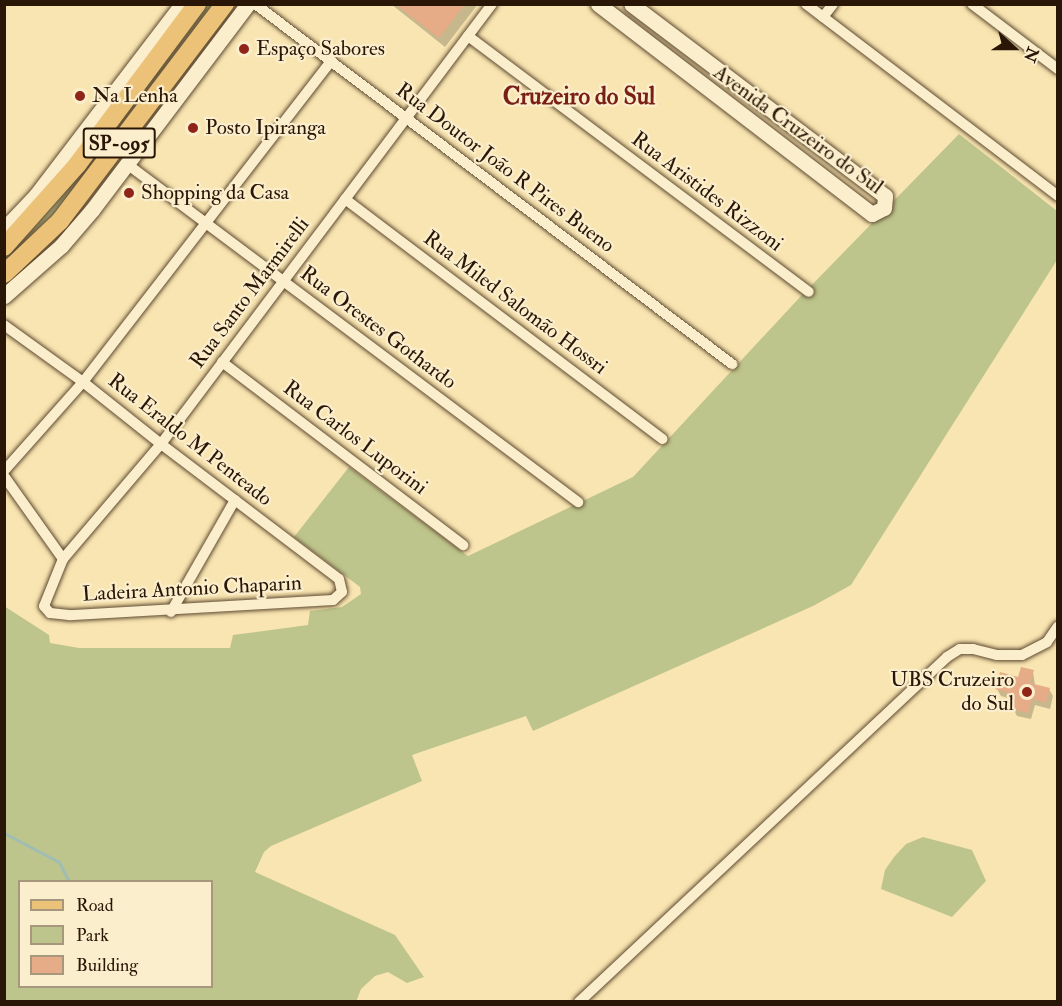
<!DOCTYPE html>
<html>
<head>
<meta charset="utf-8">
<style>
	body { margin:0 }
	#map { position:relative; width:1062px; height:1006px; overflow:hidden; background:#f9e5b1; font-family:"IM FELL Double Pica",serif }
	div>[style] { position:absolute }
	.green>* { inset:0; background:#bec58c }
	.shadow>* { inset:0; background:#0003 }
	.stream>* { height:3px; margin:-1.5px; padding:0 1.5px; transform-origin:1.5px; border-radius:1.5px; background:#a0bdb4 }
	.building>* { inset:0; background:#e6ab87 }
	.roads { filter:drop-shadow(0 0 2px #5e4a31) drop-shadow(0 0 2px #5e4a31) }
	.street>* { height:10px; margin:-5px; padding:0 5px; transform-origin:5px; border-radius:5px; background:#fbeecc }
	.secondary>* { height:15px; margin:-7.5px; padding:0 7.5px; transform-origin:7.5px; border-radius:7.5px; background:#fbeecc }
	.primary>* { height:18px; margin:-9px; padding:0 9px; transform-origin:9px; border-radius:9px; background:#ecc278 }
	.dots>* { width:16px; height:16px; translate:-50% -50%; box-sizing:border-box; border:3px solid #fbeecc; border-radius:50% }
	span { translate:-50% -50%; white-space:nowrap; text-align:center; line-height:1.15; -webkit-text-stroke:4.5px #fbeecc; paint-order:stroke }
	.shield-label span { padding:2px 4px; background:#fbeecc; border:2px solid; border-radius:4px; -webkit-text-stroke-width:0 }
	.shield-label { font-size:20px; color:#2a1606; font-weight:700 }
	.poi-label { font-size:21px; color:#2a1606 }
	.left { translate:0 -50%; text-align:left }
	.right { translate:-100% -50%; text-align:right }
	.street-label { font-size:21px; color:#2a1606 }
	.quarter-label { font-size:24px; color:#7a1f14; font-weight:700 }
	.frame { position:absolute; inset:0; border:6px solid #2a1606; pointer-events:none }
	.legend { position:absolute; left:18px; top:880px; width:195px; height:108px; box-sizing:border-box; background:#fbeecc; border:2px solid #a7987d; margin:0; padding:8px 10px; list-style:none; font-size:18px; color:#2a1606 }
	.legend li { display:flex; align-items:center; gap:12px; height:30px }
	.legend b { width:30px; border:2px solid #a7987d }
	.north { position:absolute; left:984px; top:18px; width:60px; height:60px; -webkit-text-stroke:4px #fbeecc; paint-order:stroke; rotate:111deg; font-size:16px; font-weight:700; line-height:24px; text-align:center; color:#2a1606 }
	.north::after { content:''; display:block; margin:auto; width:21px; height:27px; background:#2a1606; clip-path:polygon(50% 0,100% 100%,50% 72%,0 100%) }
</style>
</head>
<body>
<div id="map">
	<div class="green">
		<i style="clip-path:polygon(205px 5px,215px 5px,66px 203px,5px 266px,5px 257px,59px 198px)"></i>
		<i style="clip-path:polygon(evenodd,959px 134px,1057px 211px,1057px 260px,851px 585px,813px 606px,533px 731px,526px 716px,412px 755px,422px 781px,271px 846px,264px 852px,255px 872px,395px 935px,424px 977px,407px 983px,388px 972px,375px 976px,361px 989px,356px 1002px,5px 1001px,4px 606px,49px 635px,50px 643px,79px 648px,230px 648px,233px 635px,308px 625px,310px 611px,342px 607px,361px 594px,360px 587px,294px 537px,349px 467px,468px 556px,633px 477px,801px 296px,959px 134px,20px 882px,212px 882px,212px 986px,20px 986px,20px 882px)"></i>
		<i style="clip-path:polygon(923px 837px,972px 850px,986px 881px,952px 917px,881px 889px,885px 870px,894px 857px,906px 844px)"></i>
	</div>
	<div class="shadow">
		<i style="clip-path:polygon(391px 4px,478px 4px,445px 47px)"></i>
		<i style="clip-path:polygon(1033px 672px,1035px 685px,1049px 689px,1053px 696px,1050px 709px,1035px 705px,1031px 719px,1017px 716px,1013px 708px,1015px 700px,1001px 696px,997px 689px)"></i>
	</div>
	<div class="stream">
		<i style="left:4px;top:833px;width:62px;rotate:27.8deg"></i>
		<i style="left:59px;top:862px;width:22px;rotate:63deg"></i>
	</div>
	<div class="building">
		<i style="clip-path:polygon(395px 4px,465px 4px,439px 38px)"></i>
		<i style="clip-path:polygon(1021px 667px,1034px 670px,1030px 683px,1050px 688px,1046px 703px,1032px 699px,1028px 713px,1012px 709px,1015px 695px,995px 689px,1000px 672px,1018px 677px)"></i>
	</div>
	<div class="roads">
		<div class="street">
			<i style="left:255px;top:4px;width:598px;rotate:37.04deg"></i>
			<i style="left:806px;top:4px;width:317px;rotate:37.3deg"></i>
			<i style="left:972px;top:4px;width:108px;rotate:37.1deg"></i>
			<i style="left:823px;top:17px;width:16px;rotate:-52deg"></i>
			<i style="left:468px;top:36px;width:426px;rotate:36.9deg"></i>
			<i style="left:127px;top:164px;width:564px;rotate:36.85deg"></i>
			<i style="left:345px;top:199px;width:398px;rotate:37.1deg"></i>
			<i style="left:4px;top:325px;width:97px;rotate:35.8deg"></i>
			<i style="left:83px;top:382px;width:100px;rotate:38.5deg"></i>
			<i style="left:161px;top:444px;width:223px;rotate:37.2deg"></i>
			<i style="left:339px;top:579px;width:13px;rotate:77deg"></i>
			<i style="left:342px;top:592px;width:12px;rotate:138deg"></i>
			<i style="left:333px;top:600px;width:264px;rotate:176.7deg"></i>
			<i style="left:69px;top:615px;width:19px;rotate:-174deg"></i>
			<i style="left:50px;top:613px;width:9px;rotate:-131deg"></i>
			<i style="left:44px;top:606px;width:51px;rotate:-68deg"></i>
			<i style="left:63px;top:559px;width:151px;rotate:-49.6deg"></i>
			<i style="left:161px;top:444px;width:551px;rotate:-53.05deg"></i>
			<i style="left:222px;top:362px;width:303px;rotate:37.2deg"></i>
			<i style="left:4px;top:471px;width:119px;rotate:-48.4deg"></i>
			<i style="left:83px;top:382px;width:406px;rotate:-52.3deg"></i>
			<i style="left:4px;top:476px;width:102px;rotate:54.6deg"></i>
			<i style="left:171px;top:612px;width:129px;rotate:-60.3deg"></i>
			<i style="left:579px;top:1002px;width:504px;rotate:-43.15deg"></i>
			<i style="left:947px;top:657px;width:15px;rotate:-32deg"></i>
			<i style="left:960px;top:649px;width:13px"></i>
			<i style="left:973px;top:649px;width:25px;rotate:14deg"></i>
			<i style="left:997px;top:655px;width:25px"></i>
			<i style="left:1022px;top:655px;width:28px;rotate:-27deg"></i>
			<i style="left:1047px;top:642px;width:19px;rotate:-55deg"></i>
		</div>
		<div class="secondary">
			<i style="left:598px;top:4px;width:345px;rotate:37.5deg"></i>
			<i style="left:872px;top:214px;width:13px;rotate:-27deg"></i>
			<i style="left:884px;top:208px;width:12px;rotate:-85deg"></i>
			<i style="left:885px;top:196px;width:318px;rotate:-142.9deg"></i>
			<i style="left:4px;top:229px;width:47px;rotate:-46.7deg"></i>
			<i style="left:36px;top:195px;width:240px;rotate:-52.6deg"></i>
			<i style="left:4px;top:296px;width:76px;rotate:-41.3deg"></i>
			<i style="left:61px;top:246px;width:48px;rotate:-49.3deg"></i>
			<i style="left:92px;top:210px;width:258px;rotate:-52.9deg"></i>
		</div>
		<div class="primary">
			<i style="left:4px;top:247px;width:110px;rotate:-48.3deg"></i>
			<i style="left:77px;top:165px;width:201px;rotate:-53.3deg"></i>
			<i style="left:4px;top:274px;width:77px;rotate:-43.4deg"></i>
			<i style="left:60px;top:221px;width:273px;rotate:-52.8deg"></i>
		</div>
	</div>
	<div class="dots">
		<i style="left:244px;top:49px;background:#8f2418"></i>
		<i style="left:80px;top:96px;background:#8f2418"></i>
		<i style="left:193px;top:128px;background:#8f2418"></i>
		<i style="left:129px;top:193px;background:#8f2418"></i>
		<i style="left:1027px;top:692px;background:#8f2418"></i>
	</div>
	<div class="shield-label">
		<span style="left:119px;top:143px">SP-095</span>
	</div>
	<div class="poi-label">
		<span class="left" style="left:256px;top:49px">Espaço Sabores</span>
		<span class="left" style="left:92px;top:96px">Na Lenha</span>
		<span class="left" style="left:205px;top:128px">Posto Ipiranga</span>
		<span class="left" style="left:141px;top:193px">Shopping da Casa</span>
		<span class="right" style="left:1014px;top:692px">UBS Cruzeiro<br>do Sul</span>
	</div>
	<div class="street-label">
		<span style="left:798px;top:130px;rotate:36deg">Avenida Cruzeiro do Sul</span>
		<span style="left:505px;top:168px;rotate:37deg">Rua Doutor João R Pires Bueno</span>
		<span style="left:707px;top:192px;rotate:37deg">Rua Aristides Rizzoni</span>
		<span style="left:250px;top:293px;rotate:-53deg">Rua Santo Marmirelli</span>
		<span style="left:515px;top:303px;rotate:37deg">Rua Miled Salomão Hossri</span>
		<span style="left:378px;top:328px;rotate:37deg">Rua Orestes Gothardo</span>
		<span style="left:355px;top:438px;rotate:37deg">Rua Carlos Luporini</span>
		<span style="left:190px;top:440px;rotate:38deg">Rua Eraldo M Penteado</span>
		<span style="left:192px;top:589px;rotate:-3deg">Ladeira Antonio Chaparin</span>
	</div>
	<div class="quarter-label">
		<span style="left:579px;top:97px">Cruzeiro do Sul</span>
	</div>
	<div class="frame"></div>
	<ul class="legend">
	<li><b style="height:8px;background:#ecc278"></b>Road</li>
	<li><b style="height:16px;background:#bec58c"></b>Park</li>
	<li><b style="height:16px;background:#e6ab87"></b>Building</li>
	</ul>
	<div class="north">N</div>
</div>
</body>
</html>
